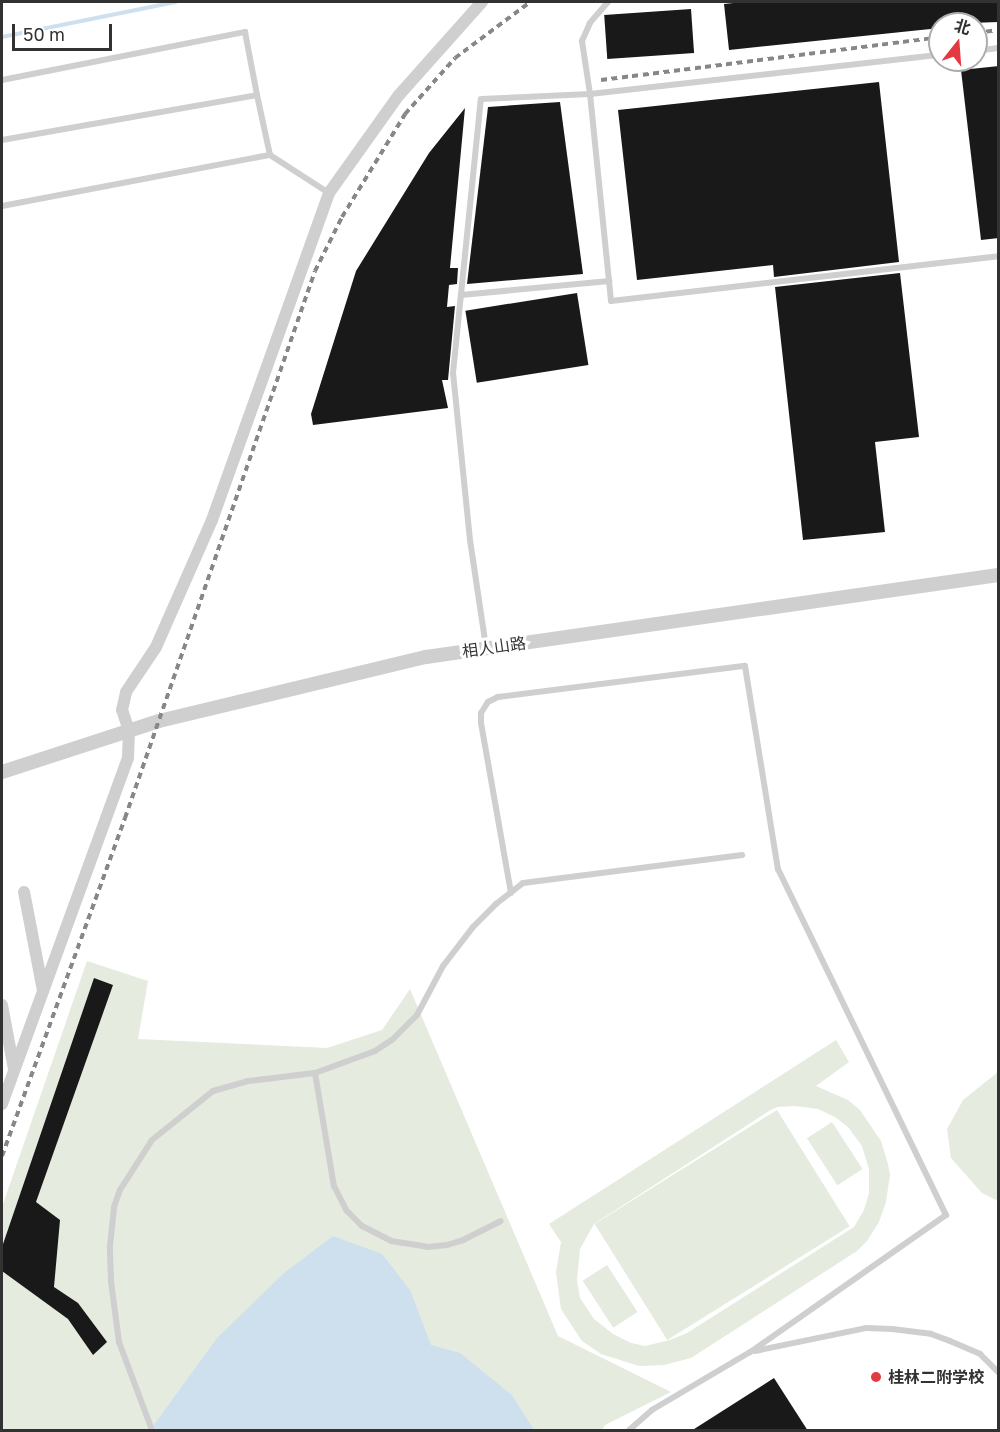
<!DOCTYPE html>
<html>
<head>
<meta charset="utf-8">
<style>
	body { margin:0 }
	#map { position:relative; width:1000px; height:1432px; overflow:hidden; background:#fff; font-family:"Golos Text","Noto Sans SC",sans-serif }
	div>[style] { position:absolute }
	.green>* { inset:0; background:#e5ebde; transform-origin:0 0 }
	.water>* { inset:0; background:#cee0ed }
	.stream>* { height:4px; margin:-2px; padding:0 2px; transform-origin:2px; border-radius:2px; background:#cee0ed }
	.building>* { inset:0; background:#191919; transform-origin:0 0 }
	.service>* { height:6px; margin:-3px; padding:0 3px; transform-origin:3px; border-radius:3px; background:#cfcfcf }
	.minor>* { height:12px; margin:-6px; padding:0 6px; transform-origin:6px; border-radius:6px; background:#cfcfcf }
	.tertiary>* { height:14px; margin:-7px; padding:0 7px; transform-origin:7px; border-radius:7px; background:#cfcfcf }
	.rail>* { height:4px; margin-top:-2px; transform-origin:0; background:repeating-linear-gradient(90deg,#878787 0 6px,transparent 0 10.5px) }
	.dots>* { width:16px; height:16px; translate:-50% -50%; box-sizing:border-box; border:3px solid #fff; border-radius:50% }
	span { translate:-50% -50%; white-space:nowrap; text-align:center; line-height:1.15; -webkit-text-stroke:6px #fff; paint-order:stroke }
	.street-label { font-size:16px; color:#323232 }
	.poi-label { font-size:16px; color:#323232; font-weight:700 }
	.left { translate:0 -50%; text-align:left }
	.frame { position:absolute; inset:0; border:3px solid #323232; pointer-events:none }
	.north { position:absolute; left:928px; top:12px; width:60px; height:60px; box-sizing:border-box; background:#fff; border:2px solid #adadad; border-radius:50%; rotate:17deg; font-size:16px; font-weight:700; line-height:24px; text-align:center; color:#323232 }
	.north::after { content:''; display:block; margin:auto; width:21px; height:27px; background:#e43940; clip-path:polygon(50% 0,100% 100%,50% 72%,0 100%) }
	.scale { position:absolute; left:12px; top:24px; width:100px; height:27px; box-sizing:border-box; border:3px solid #323232; border-top:0; padding-left:8px; font-size:18px; line-height:21px; white-space:nowrap; color:#323232; -webkit-text-stroke:4px #fff; paint-order:stroke }
</style>
</head>
<body>
<div id="map">
	<div class="green">
		<i style="clip-path:polygon(87px 961px,148px 981px,138px 1039px,327px 1048px,382px 1030px,410px 989px,558px 1336px,671px 1392px,605px 1425px,602px 1430px,2px 1430px,2px 1207px)"></i>
		<i style="clip-path:polygon(evenodd,836px 1040px,849px 1062px,816px 1086px,848px 1100px,860px 1110px,881px 1141px,888px 1164px,890px 1175px,886px 1202px,879px 1222px,867px 1241px,857px 1251px,691px 1358px,664px 1365px,639px 1366px,601px 1354px,582px 1341px,561px 1309px,556px 1272px,561px 1242px,549px 1224px,836px 1040px,795px 1106px,818px 1109px,835px 1117px,848px 1127px,862px 1146px,869px 1169px,869px 1193px,864px 1210px,854px 1227px,687px 1333px,670px 1340px,645px 1346px,631px 1343px,613px 1334px,594px 1319px,580px 1298px,577px 1280px,580px 1249px,594px 1224px,769px 1111px,777px 1107px,795px 1106px)"></i>
		<i style="clip-path:polygon(998px 1072px,998px 1201px,982px 1193px,951px 1158px,947px 1129px,963px 1100px)"></i>
		<i style="left:777px;top:1110px;width:137px;height:215px;rotate:58deg"></i>
		<i style="left:832px;top:1122px;width:56px;height:30px;rotate:57deg"></i>
		<i style="left:607px;top:1265px;width:56px;height:29px;rotate:57deg"></i>
	</div>
	<div class="water">
		<i style="clip-path:polygon(333px 1236px,382px 1254px,410px 1290px,431px 1345px,460px 1353px,512px 1395px,534px 1430px,158px 1430px,153px 1426px,217px 1338px,284px 1273px)"></i>
	</div>
	<div class="stream">
		<i style="left:2px;top:37px;width:177px;rotate:-11.4deg"></i>
	</div>
	<div class="building">
		<i style="clip-path:polygon(743px 2px,999px 2px,999px 22px,940px 24px,940px 28px,729px 50px,724px 4px)"></i>
		<i style="left:691px;top:9px;width:44px;height:87px;rotate:86deg"></i>
		<i style="clip-path:polygon(999px 66px,999px 238px,981px 240px,961px 70px)"></i>
		<i style="clip-path:polygon(879px 82px,899px 262px,774px 277px,773px 265px,637px 280px,618px 110px)"></i>
		<i style="clip-path:polygon(560px 102px,583px 274px,467px 284px,488px 107px)"></i>
		<i style="clip-path:polygon(465px 108px,450px 268px,458px 268px,457px 284px,449px 285px,447px 307px,455px 306px,448px 380px,442px 380px,448px 408px,313px 425px,311px 414px,356px 271px,429px 153px)"></i>
		<i style="clip-path:polygon(900px 273px,919px 437px,875px 442px,885px 532px,803px 540px,775px 287px)"></i>
		<i style="left:577px;top:293px;width:73px;height:113px;rotate:81deg"></i>
		<i style="clip-path:polygon(94px 978px,113px 985px,36px 1202px,60px 1220px,54px 1287px,78px 1303px,107px 1342px,93px 1355px,68px 1319px,2px 1271px,2px 1247px)"></i>
		<i style="clip-path:polygon(774px 1378px,808px 1431px,691px 1431px)"></i>
	</div>
	<div class="service">
		<i style="left:608px;top:2px;width:28px;rotate:131deg"></i>
		<i style="left:590px;top:23px;width:20px;rotate:114deg"></i>
		<i style="left:582px;top:41px;width:54px;rotate:81.4deg"></i>
		<i style="left:590px;top:94px;width:208px;rotate:84.2deg"></i>
		<i style="left:611px;top:301px;width:390px;rotate:-6.6deg"></i>
		<i style="left:976px;top:51px;width:22px;rotate:-8deg"></i>
		<i style="left:2px;top:80px;width:248px;rotate:-11.2deg"></i>
		<i style="left:245px;top:32px;width:64px;rotate:79.2deg"></i>
		<i style="left:2px;top:140px;width:259px;rotate:-10deg"></i>
		<i style="left:257px;top:95px;width:61px;rotate:77.8deg"></i>
		<i style="left:2px;top:206px;width:273px;rotate:-10.8deg"></i>
		<i style="left:270px;top:155px;width:70px;rotate:32.8deg"></i>
		<i style="left:461px;top:295px;width:149px;rotate:-5.4deg"></i>
		<i style="left:486px;top:647px;width:108px;rotate:-98.5deg"></i>
		<i style="left:470px;top:540px;width:168px;rotate:-95.8deg"></i>
		<i style="left:453px;top:373px;width:275px;rotate:-84.2deg"></i>
		<i style="left:481px;top:99px;width:109px;rotate:-2.6deg"></i>
		<i style="left:590px;top:94px;width:352px;rotate:-6.4deg"></i>
		<i style="left:511px;top:893px;width:173px;rotate:-100deg"></i>
		<i style="left:481px;top:723px;width:10px;rotate:-90deg"></i>
		<i style="left:481px;top:713px;width:13px;rotate:-58deg"></i>
		<i style="left:488px;top:702px;width:11px;rotate:-27deg"></i>
		<i style="left:498px;top:697px;width:249px;rotate:-7.2deg"></i>
		<i style="left:745px;top:666px;width:206px;rotate:80.8deg"></i>
		<i style="left:778px;top:869px;width:385px;rotate:64.1deg"></i>
		<i style="left:946px;top:1215px;width:239px;rotate:145deg"></i>
		<i style="left:750px;top:1352px;width:114px;rotate:149.4deg"></i>
		<i style="left:652px;top:1410px;width:30px;rotate:139deg"></i>
		<i style="left:315px;top:1073px;width:115px;rotate:80.5deg"></i>
		<i style="left:334px;top:1186px;width:28px;rotate:63deg"></i>
		<i style="left:347px;top:1211px;width:21px;rotate:45deg"></i>
		<i style="left:362px;top:1226px;width:33px;rotate:27deg"></i>
		<i style="left:391px;top:1241px;width:37px;rotate:9deg"></i>
		<i style="left:428px;top:1247px;width:19px;rotate:-6deg"></i>
		<i style="left:447px;top:1245px;width:17px;rotate:-17deg"></i>
		<i style="left:463px;top:1240px;width:42px;rotate:-26.6deg"></i>
		<i style="left:755px;top:1351px;width:113px;rotate:-11.7deg"></i>
		<i style="left:866px;top:1328px;width:26px;rotate:2deg"></i>
		<i style="left:892px;top:1329px;width:39px;rotate:7deg"></i>
		<i style="left:931px;top:1334px;width:20px;rotate:20deg"></i>
		<i style="left:950px;top:1341px;width:33px;rotate:23deg"></i>
		<i style="left:980px;top:1354px;width:25px;rotate:45deg"></i>
		<i style="left:152px;top:1430px;width:94px;rotate:-110.6deg"></i>
		<i style="left:119px;top:1342px;width:62px;rotate:-97.5deg"></i>
		<i style="left:111px;top:1281px;width:35px;rotate:-92deg"></i>
		<i style="left:110px;top:1246px;width:39px;rotate:-84deg"></i>
		<i style="left:114px;top:1207px;width:18px;rotate:-71deg"></i>
		<i style="left:120px;top:1190px;width:59px;rotate:-57.4deg"></i>
		<i style="left:152px;top:1140px;width:78px;rotate:-38.8deg"></i>
		<i style="left:213px;top:1091px;width:37px;rotate:-16deg"></i>
		<i style="left:249px;top:1081px;width:66px;rotate:-6.9deg"></i>
		<i style="left:315px;top:1073px;width:64px;rotate:-20.1deg"></i>
		<i style="left:375px;top:1051px;width:20px;rotate:-33deg"></i>
		<i style="left:392px;top:1040px;width:35px;rotate:-45deg"></i>
		<i style="left:417px;top:1015px;width:55px;rotate:-62deg"></i>
		<i style="left:443px;top:966px;width:49px;rotate:-52.4deg"></i>
		<i style="left:473px;top:927px;width:33px;rotate:-45deg"></i>
		<i style="left:496px;top:904px;width:34px;rotate:-38deg"></i>
		<i style="left:523px;top:883px;width:221px;rotate:-7.3deg"></i>
	</div>
	<div class="minor">
		<i style="left:24px;top:892px;width:101px;rotate:79.1deg"></i>
		<i style="left:2px;top:1005px;width:65px;rotate:79.4deg"></i>
		<i style="left:2px;top:1104px;width:368px;rotate:-70deg"></i>
		<i style="left:128px;top:758px;width:27px;rotate:-88deg"></i>
		<i style="left:129px;top:731px;width:22px;rotate:-108deg"></i>
		<i style="left:122px;top:710px;width:18px;rotate:-77deg"></i>
		<i style="left:126px;top:692px;width:54px;rotate:-56.3deg"></i>
		<i style="left:156px;top:647px;width:139px;rotate:-66.2deg"></i>
		<i style="left:212px;top:520px;width:347px;rotate:-70.3deg"></i>
		<i style="left:329px;top:193px;width:120px;rotate:-54.5deg"></i>
		<i style="left:399px;top:95px;width:125px;rotate:-48.3deg"></i>
	</div>
	<div class="tertiary">
		<i style="left:2px;top:772px;width:165px;rotate:-18deg"></i>
		<i style="left:159px;top:721px;width:275px;rotate:-13.5deg"></i>
		<i style="left:426px;top:657px;width:578px;rotate:-8.16deg"></i>
	</div>
	<div class="rail">
		<i style="left:976px;top:33px;width:22px;rotate:-8deg"></i>
		<i style="left:601px;top:80px;width:342px;rotate:-7.2deg"></i>
		<i style="left:2px;top:1156px;width:360px;rotate:-70deg"></i>
		<i style="left:125px;top:818px;width:579px;rotate:-70.85deg"></i>
		<i style="left:315px;top:271px;width:60px;rotate:-63.4deg"></i>
		<i style="left:342px;top:217px;width:121px;rotate:-58.5deg"></i>
		<i style="left:405px;top:114px;width:75px;rotate:-48.2deg"></i>
		<i style="left:455px;top:58px;width:94px;rotate:-36.7deg"></i>
	</div>
	<div class="dots">
		<i style="left:876px;top:1377px;background:#e43940"></i>
	</div>
	<div class="street-label">
		<span style="left:494px;top:647px;rotate:-8deg">相人山路</span>
	</div>
	<div class="poi-label">
		<span class="left" style="left:888px;top:1377px">桂林二附学校</span>
	</div>
	<div class="frame"></div>
	<div class="north">北</div>
	<div class="scale">50 m</div>
</div>
</body>
</html>
